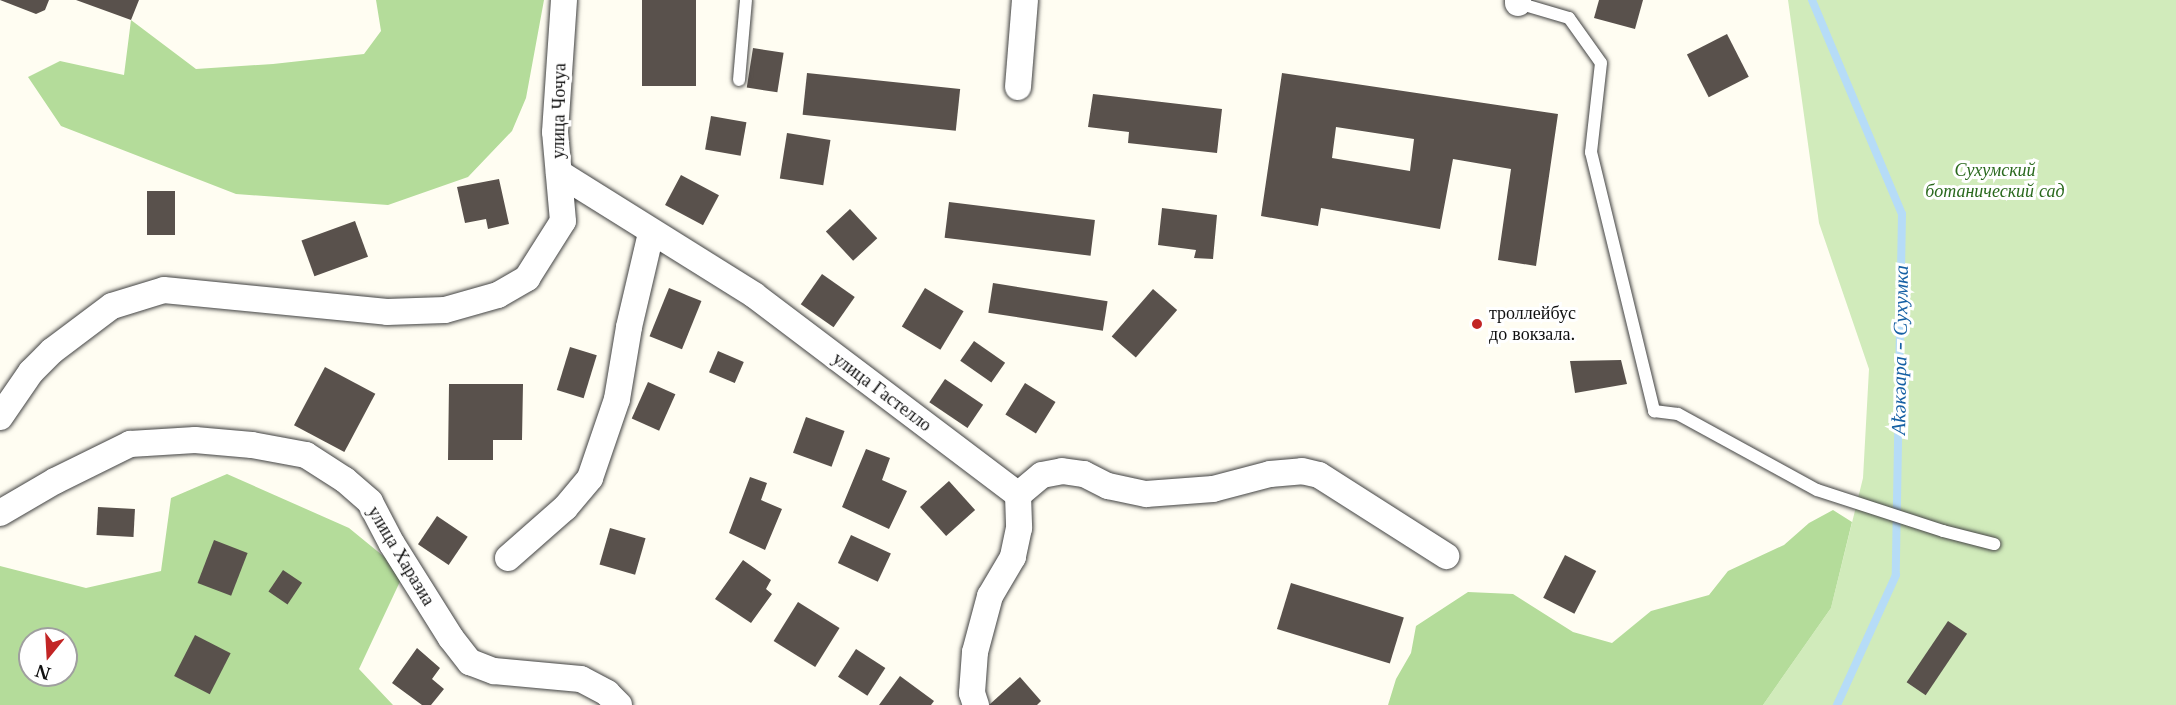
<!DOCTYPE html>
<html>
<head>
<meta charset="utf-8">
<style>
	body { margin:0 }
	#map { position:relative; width:2176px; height:705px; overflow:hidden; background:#fffdf2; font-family:"Libre Baskerville",serif }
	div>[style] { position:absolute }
	.green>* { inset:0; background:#d1ebbb }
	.forest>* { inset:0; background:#b4dc9a }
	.stream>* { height:8px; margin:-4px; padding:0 4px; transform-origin:4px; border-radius:4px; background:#b6dcf7 }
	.building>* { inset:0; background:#59514c; transform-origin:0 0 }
	.roads { filter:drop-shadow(0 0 2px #434343) drop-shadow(0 0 2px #434343) }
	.lane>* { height:12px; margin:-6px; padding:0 6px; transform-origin:6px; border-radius:6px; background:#fff }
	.street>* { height:26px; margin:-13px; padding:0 13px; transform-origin:13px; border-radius:13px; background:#fff }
	.dots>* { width:16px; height:16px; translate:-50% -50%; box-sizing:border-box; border:3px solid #fff; border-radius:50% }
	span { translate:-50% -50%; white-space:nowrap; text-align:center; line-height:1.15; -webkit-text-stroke:6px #fff; paint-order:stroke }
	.street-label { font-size:18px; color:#101010 }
	.park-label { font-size:18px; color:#2a691e; font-style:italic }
	.poi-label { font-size:18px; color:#101010 }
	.left { translate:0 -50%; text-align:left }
	.water-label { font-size:20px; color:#1660a4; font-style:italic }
	.north { position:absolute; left:18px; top:627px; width:60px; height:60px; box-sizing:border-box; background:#fff; border:2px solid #9f9f9f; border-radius:50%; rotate:198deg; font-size:16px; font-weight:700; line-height:24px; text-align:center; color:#101010 }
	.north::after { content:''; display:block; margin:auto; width:21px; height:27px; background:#c22525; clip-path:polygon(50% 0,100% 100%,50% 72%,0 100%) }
</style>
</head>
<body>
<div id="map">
	<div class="green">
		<i style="clip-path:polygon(1788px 0,2176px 0,2176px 705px,1763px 705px,1831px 608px,1863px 478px,1869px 369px,1819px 223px)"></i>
	</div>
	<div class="forest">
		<i style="clip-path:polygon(376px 0,544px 0,526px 98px,512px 131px,468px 177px,388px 205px,236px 194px,61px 126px,28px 77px,60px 61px,124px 75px,131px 20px,196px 69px,273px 64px,364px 54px,381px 31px)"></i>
		<i style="clip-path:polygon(evenodd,227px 474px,349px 528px,404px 573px,359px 669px,393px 705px,0 705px,0 566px,86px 588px,161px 571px,171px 498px,227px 474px,30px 639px,66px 639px,66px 675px,30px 675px,30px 639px)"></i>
		<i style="clip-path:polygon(1833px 510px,1852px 522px,1831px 608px,1763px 705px,1388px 705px,1396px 679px,1411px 653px,1416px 626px,1468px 592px,1513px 594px,1573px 632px,1612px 643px,1651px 611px,1709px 595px,1728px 571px,1784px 545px,1809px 523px)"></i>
	</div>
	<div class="stream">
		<i style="left:1812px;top:0;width:232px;rotate:67.2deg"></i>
		<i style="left:1902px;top:214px;width:361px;rotate:91deg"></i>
		<i style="left:1896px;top:575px;width:143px;rotate:114.4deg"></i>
	</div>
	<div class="building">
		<i style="clip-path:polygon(0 0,49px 0,45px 10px,36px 14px)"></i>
		<i style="clip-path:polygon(76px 0,139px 0,131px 20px)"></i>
		<i style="left:642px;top:0;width:54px;height:86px"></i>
		<i style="clip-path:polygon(1599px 0,1643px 0,1635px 29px,1594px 18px)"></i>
		<i style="left:1727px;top:34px;width:48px;height:45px;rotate:63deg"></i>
		<i style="left:753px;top:48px;width:31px;height:40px;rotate:9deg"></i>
		<i style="left:807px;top:73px;width:154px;height:42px;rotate:6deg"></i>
		<i style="clip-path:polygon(evenodd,1282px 73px,1558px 114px,1536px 266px,1498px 260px,1511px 169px,1453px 159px,1440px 229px,1321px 208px,1318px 226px,1261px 216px,1282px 73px,1336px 127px,1414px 139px,1410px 171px,1332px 158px,1336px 127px)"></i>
		<i style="clip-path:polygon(1093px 94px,1222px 109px,1217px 153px,1128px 143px,1129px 132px,1088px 127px)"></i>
		<i style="left:711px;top:116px;width:36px;height:34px;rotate:10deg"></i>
		<i style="left:787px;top:133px;width:44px;height:46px;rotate:9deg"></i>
		<i style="left:681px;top:175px;width:43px;height:34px;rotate:28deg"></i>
		<i style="clip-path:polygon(499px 179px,509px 224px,488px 229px,486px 219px,465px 223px,457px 187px)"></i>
		<i style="left:147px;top:191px;width:28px;height:44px"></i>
		<i style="left:949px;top:202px;width:147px;height:36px;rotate:7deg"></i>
		<i style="clip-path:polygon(1162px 208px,1217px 215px,1213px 259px,1194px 258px,1196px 250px,1158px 245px)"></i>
		<i style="left:850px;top:209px;width:40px;height:33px;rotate:47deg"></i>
		<i style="left:355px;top:221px;width:38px;height:57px;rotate:70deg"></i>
		<i style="left:822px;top:274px;width:40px;height:37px;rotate:35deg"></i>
		<i style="left:993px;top:283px;width:116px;height:30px;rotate:9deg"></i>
		<i style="left:669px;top:288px;width:35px;height:52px;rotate:22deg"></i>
		<i style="left:925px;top:288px;width:45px;height:45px;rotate:31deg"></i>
		<i style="left:1153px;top:289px;width:32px;height:63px;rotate:41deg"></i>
		<i style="left:974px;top:341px;width:38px;height:24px;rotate:35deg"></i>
		<i style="left:570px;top:347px;width:28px;height:45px;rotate:17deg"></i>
		<i style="left:718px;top:351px;width:28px;height:23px;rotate:23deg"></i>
		<i style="clip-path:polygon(1621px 360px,1627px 384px,1575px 393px,1570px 361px)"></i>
		<i style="left:325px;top:367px;width:57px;height:66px;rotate:28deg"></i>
		<i style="left:945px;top:379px;width:46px;height:28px;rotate:34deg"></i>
		<i style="left:648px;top:382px;width:30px;height:40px;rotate:24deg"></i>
		<i style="left:1025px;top:383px;width:36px;height:37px;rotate:32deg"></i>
		<i style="clip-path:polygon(449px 384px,523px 384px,522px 440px,493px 440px,493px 460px,448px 460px)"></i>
		<i style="left:806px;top:417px;width:41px;height:38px;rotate:20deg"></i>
		<i style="clip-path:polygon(866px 449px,890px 458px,882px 480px,907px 491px,889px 529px,842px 507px)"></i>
		<i style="clip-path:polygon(750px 477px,767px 483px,761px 500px,782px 509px,765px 550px,729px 533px)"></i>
		<i style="left:949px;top:481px;width:39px;height:39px;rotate:48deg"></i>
		<i style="left:98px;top:507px;width:37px;height:28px;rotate:3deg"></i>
		<i style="left:437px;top:516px;width:37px;height:34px;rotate:34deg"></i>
		<i style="left:610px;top:528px;width:37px;height:38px;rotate:16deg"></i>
		<i style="left:851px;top:535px;width:44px;height:31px;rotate:25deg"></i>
		<i style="left:214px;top:540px;width:36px;height:46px;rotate:21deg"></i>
		<i style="left:1565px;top:555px;width:35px;height:48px;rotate:27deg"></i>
		<i style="clip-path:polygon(743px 560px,771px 580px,766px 589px,772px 594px,751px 623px,715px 599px)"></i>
		<i style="left:283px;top:570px;width:23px;height:26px;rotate:34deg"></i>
		<i style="left:1291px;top:583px;width:118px;height:48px;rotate:17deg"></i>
		<i style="left:798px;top:602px;width:49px;height:46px;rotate:32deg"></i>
		<i style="left:1948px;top:621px;width:23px;height:74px;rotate:34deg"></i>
		<i style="left:195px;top:635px;width:40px;height:46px;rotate:27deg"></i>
		<i style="clip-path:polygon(417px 648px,440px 668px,432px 679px,444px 689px,431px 705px,422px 705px,392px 683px)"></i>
		<i style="left:856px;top:649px;width:35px;height:33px;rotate:33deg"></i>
		<i style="clip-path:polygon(900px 676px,934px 701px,931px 705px,879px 705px)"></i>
		<i style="clip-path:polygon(1020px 677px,1041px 701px,1037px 705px,989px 705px)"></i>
	</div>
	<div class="roads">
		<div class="lane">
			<i style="left:1518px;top:3px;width:53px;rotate:16.4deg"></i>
			<i style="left:1569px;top:18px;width:55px;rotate:54.6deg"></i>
			<i style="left:1601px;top:63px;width:90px;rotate:96.4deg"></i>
			<i style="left:1591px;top:152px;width:267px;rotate:76.3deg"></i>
			<i style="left:1654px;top:411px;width:24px;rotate:7deg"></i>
			<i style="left:1678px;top:414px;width:158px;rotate:28.7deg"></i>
			<i style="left:1817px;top:490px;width:133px;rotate:18deg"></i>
			<i style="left:1943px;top:531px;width:53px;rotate:14.3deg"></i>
			<i style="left:739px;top:80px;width:80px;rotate:-85deg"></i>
		</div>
		<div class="street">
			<i style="left:1518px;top:3px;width:3px;rotate:-90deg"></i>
			<i style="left:1018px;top:87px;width:87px;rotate:-85.4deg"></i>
			<i style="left:559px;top:173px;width:230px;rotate:32deg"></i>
			<i style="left:754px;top:295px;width:331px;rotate:37.1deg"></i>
			<i style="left:1018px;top:495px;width:33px;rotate:88deg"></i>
			<i style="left:1019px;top:528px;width:30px;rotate:102deg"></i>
			<i style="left:1013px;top:557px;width:45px;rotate:120.5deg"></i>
			<i style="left:990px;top:596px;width:58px;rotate:105deg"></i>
			<i style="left:975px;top:652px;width:41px;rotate:94.2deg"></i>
			<i style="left:972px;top:693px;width:13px;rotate:72deg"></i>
			<i style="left:0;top:417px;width:55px;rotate:-55.4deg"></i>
			<i style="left:31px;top:372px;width:30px;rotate:-45deg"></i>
			<i style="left:52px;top:351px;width:75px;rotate:-36.9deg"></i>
			<i style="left:112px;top:306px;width:54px;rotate:-17.1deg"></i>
			<i style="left:164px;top:290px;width:224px;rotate:5.6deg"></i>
			<i style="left:387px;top:312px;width:58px;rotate:-2deg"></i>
			<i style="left:445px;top:310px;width:55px;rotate:-15.8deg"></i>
			<i style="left:498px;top:295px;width:34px;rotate:-30deg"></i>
			<i style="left:527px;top:278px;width:67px;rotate:-57.7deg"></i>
			<i style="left:563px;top:221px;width:89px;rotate:-95.1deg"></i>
			<i style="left:555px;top:132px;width:132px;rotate:-86.1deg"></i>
			<i style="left:1018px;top:495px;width:31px;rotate:-40deg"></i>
			<i style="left:1042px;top:475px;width:20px;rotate:-11deg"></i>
			<i style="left:1062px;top:471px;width:22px;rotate:8deg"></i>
			<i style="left:1084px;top:474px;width:27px;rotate:27deg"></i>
			<i style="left:1108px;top:486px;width:39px;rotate:12deg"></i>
			<i style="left:1146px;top:494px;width:67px;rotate:-4.3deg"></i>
			<i style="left:1213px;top:489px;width:59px;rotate:-14.7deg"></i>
			<i style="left:1270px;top:474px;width:32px;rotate:-5deg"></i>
			<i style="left:1302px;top:471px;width:17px;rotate:13deg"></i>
			<i style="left:1319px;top:475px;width:151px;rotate:32.5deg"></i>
			<i style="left:0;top:513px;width:64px;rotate:-30.2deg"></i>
			<i style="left:55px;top:481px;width:84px;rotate:-26.3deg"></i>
			<i style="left:130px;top:444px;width:65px;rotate:-3.5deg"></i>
			<i style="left:195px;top:440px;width:57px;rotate:5deg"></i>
			<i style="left:252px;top:445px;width:55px;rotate:10.5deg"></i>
			<i style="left:306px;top:455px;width:46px;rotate:32.7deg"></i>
			<i style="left:345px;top:480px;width:33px;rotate:41deg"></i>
			<i style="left:370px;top:502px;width:47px;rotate:62.4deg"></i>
			<i style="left:392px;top:544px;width:111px;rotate:57.9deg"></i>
			<i style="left:451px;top:638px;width:31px;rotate:52deg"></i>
			<i style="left:470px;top:662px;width:26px;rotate:21deg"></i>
			<i style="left:494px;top:671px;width:87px;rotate:5.3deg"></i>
			<i style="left:581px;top:679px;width:30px;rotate:28deg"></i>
			<i style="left:607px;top:693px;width:17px;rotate:45deg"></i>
			<i style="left:508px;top:558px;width:76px;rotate:-41.3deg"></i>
			<i style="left:565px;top:508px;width:39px;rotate:-50deg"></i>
			<i style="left:590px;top:478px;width:83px;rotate:-71.1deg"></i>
			<i style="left:617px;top:399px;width:73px;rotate:-80.5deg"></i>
			<i style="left:629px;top:327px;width:97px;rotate:-76.8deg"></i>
		</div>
	</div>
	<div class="dots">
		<i style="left:1477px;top:324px;background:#c22525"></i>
	</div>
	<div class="street-label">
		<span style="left:559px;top:111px;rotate:-89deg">улица Чочуа</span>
		<span style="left:882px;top:392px;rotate:37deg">улица Гастелло</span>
		<span style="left:401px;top:556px;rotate:59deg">улица Харазиа</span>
	</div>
	<div class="park-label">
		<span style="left:1995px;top:181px">Сухумский<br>ботанический сад</span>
	</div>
	<div class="poi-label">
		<span class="left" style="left:1489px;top:324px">троллейбус<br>до вокзала.</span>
	</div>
	<div class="water-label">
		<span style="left:1900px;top:350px;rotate:-89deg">Аҟәкәара - Сухумка</span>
	</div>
	<div class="north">N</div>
</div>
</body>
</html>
